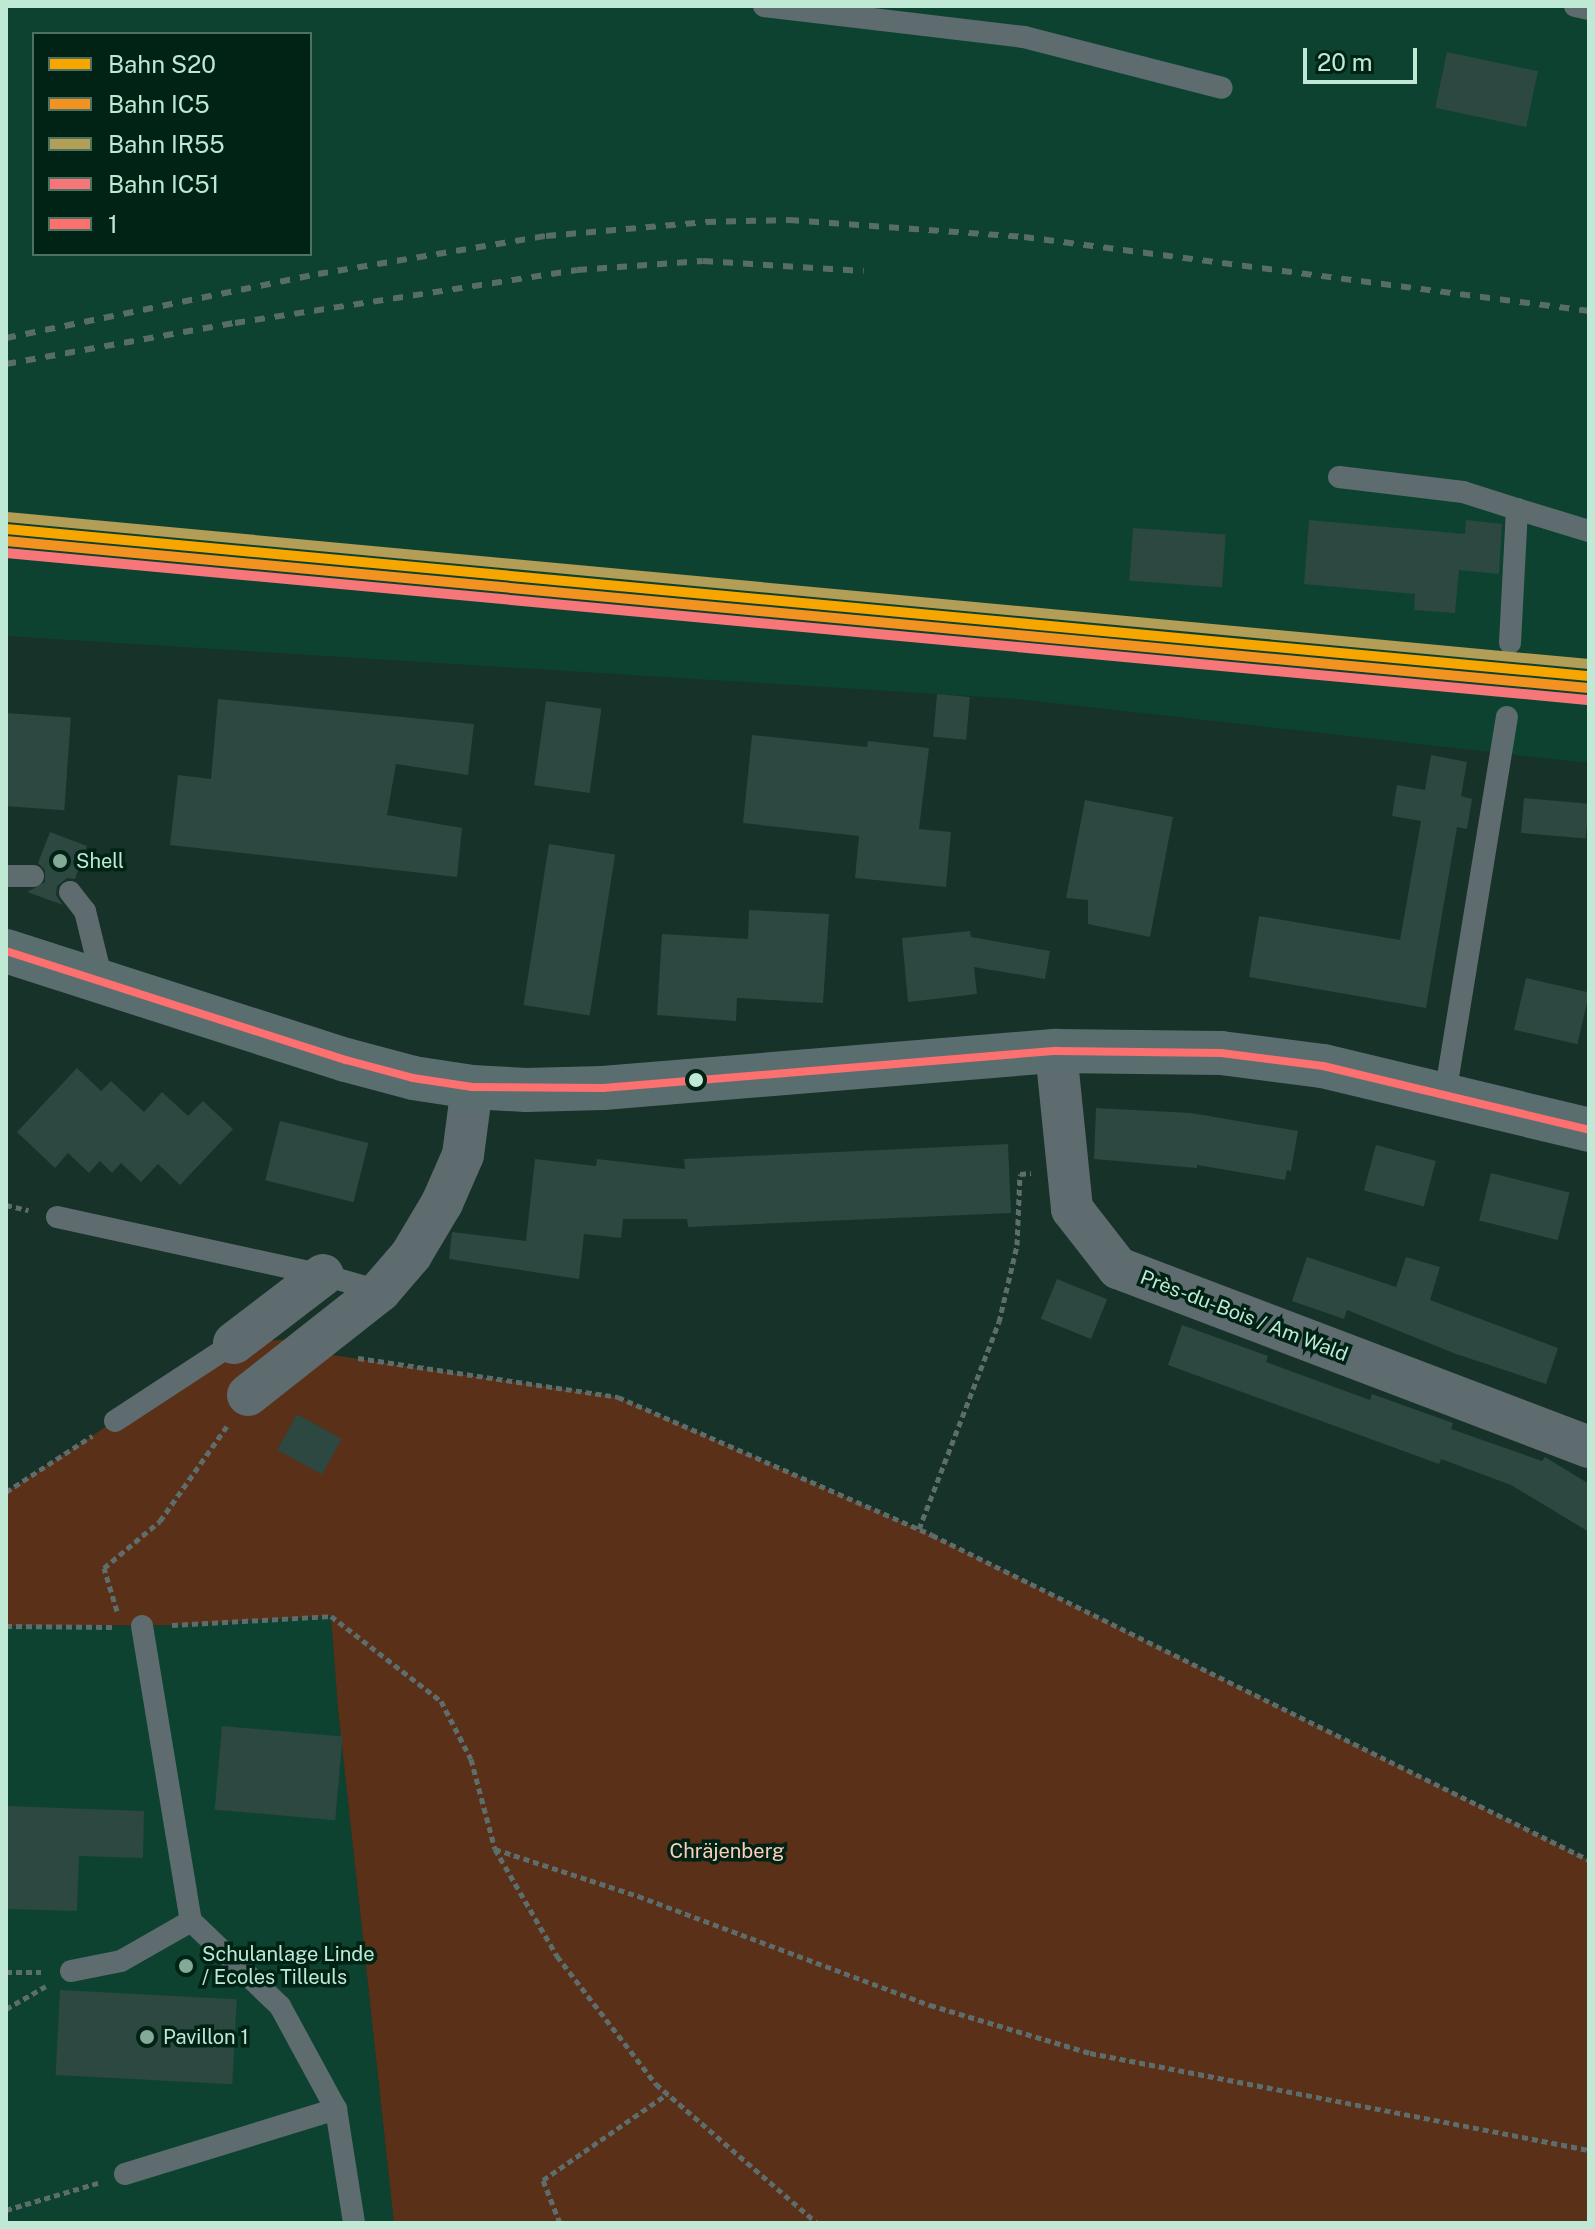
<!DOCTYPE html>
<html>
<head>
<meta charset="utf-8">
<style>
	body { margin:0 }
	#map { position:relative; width:1595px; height:2229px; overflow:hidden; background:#173228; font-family:"Public Sans",sans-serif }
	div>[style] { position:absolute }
	.built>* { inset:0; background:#0d4230 }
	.green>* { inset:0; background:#5a3018 }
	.building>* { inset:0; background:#2d4741; transform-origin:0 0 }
	.path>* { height:5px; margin-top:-2.5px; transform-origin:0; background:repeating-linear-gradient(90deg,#5d6d6c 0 6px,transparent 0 10px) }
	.lane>* { height:22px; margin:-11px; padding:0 11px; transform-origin:11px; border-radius:11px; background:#5e6c6f }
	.street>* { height:42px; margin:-21px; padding:0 21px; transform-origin:21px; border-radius:21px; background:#5e6c6f }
	.secondary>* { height:44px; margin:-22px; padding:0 22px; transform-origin:22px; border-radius:22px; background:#5b6e6f }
	.rail>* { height:6px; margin-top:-3px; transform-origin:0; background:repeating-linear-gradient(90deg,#586c68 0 10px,transparent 0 20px) }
	.bus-1>* { height:8px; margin:-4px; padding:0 4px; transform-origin:4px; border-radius:4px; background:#fc7070 }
	.rail-1>* { height:10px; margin:-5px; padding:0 5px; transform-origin:5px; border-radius:5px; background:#f7a600 }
	.rail-2>* { height:10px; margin:-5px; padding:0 5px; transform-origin:5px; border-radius:5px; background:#f29220 }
	.rail-3>* { height:10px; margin:-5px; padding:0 5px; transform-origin:5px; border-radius:5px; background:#b29e56 }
	.rail-4>* { height:10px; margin:-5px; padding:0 5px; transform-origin:5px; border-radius:5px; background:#f77679 }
	.dots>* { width:22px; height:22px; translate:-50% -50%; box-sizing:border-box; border:4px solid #002315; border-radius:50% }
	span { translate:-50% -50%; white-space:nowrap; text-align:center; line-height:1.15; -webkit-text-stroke:7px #002315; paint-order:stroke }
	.poi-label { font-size:20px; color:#bfe9d5 }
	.left { translate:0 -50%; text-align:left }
	.street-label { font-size:20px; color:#bfe9d5 }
	.park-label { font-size:20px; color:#fdceba }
	.frame { position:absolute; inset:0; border:8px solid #bfe9d5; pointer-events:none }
	.legend { position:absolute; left:32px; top:32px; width:280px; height:224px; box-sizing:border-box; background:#002315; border:2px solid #4c7262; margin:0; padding:10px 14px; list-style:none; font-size:24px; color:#bfe9d5 }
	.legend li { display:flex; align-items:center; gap:16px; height:40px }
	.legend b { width:40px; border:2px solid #4c7262 }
	.scale { position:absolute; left:1303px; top:48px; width:114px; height:36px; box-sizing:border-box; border:4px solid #bfe9d5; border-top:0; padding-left:10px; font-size:24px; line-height:28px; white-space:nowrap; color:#bfe9d5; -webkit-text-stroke:6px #002315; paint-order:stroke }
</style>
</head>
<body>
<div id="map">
	<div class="built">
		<i style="clip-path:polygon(evenodd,6px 6px,1589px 6px,1589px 763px,1017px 699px,6px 636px,6px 6px,34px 34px,310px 34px,310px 254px,34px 254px,34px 34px)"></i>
		<i style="clip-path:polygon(331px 1616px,338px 1709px,394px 2223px,6px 2223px,6px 1626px,185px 1625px)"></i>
	</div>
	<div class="green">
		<i style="clip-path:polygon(294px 1339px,305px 1351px,618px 1397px,932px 1535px,1589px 1860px,1589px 2223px,394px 2223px,338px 1709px,331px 1616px,185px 1625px,6px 1626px,6px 1492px,234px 1343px)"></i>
	</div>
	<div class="building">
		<i style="left:1447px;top:52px;width:93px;height:57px;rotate:12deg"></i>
		<i style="clip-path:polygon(1309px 520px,1465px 534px,1466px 520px,1502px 524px,1499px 574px,1459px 570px,1455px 613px,1414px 610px,1415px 594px,1304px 584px)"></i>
		<i style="left:1133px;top:528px;width:93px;height:53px;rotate:4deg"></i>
		<i style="left:937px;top:694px;width:33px;height:43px;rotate:5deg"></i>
		<i style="clip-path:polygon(218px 699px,474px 724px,468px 775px,396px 764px,387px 815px,462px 828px,457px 877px,170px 845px,178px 775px,211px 779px)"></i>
		<i style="left:546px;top:701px;width:56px;height:85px;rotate:8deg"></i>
		<i style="left:6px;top:713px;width:65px;height:93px;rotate:4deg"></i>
		<i style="clip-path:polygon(752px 735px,867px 747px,868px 741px,929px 748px,919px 829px,951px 832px,946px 887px,855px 878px,859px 836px,743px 823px)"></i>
		<i style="clip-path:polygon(1431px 755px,1467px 762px,1461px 796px,1472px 799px,1467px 829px,1457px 827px,1426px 1008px,1249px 977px,1259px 916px,1400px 940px,1421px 821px,1392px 816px,1397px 785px,1425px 790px)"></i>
		<i style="left:1524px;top:798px;width:65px;height:35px;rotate:5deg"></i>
		<i style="clip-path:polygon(1085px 800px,1173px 817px,1150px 937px,1088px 924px,1088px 900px,1066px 898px)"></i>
		<i style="clip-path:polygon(50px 832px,87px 846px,75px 879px,67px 878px,57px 886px,56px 895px,63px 905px,27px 892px,45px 882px,45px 870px,38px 863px)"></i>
		<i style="left:549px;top:844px;width:67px;height:163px;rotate:9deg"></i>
		<i style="clip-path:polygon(749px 910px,829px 914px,823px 1003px,737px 998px,736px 1021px,657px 1015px,662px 934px,748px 939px)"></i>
		<i style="clip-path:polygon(970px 931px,971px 937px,1050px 951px,1045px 979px,974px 967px,977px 994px,908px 1002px,902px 938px)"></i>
		<i style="left:1526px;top:978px;width:65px;height:53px;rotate:13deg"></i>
		<i style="clip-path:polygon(77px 1068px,101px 1091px,111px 1081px,144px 1112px,162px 1092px,188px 1116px,203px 1101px,233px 1129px,180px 1185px,158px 1164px,141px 1182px,121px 1163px,112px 1173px,100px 1161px,89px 1173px,68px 1153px,55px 1168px,17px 1132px)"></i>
		<i style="clip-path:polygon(1096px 1108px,1191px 1113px,1298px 1131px,1291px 1171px,1287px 1170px,1285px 1180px,1197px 1165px,1197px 1168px,1094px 1159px)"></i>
		<i style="left:280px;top:1121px;width:91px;height:61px;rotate:14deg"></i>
		<i style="clip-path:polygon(1008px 1144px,1011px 1213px,688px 1227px,687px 1219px,623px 1219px,621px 1238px,584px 1234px,579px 1279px,449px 1259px,452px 1232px,526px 1241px,535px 1159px,596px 1166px,597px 1159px,685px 1169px,684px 1159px)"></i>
		<i style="left:1376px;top:1145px;width:62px;height:47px;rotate:15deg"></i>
		<i style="left:1491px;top:1173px;width:81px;height:49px;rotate:14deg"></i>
		<i style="clip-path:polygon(1307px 1257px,1396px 1287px,1406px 1257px,1440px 1267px,1430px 1300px,1558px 1348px,1546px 1384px,1456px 1354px,1347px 1310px,1344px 1319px,1292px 1301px)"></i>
		<i style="left:1057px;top:1279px;width:54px;height:43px;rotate:22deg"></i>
		<i style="clip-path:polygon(1182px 1325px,1268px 1356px,1266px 1362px,1370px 1400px,1372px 1394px,1453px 1423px,1451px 1429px,1542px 1461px,1545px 1457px,1589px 1484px,1589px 1532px,1511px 1485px,1441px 1459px,1439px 1464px,1168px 1365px)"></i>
		<i style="left:297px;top:1414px;width:51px;height:41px;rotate:29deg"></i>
		<i style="left:222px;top:1726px;width:121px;height:84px;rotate:5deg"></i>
		<i style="clip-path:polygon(6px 1806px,144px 1811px,143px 1858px,79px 1856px,77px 1911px,6px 1909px)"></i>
		<i style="left:60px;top:1990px;width:177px;height:85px;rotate:3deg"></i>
	</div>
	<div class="path">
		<i style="left:6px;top:1205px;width:23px;rotate:13deg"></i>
		<i style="left:358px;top:1358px;width:263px;rotate:8.5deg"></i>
		<i style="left:618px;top:1397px;width:343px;rotate:23.7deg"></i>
		<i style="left:932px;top:1535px;width:733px;rotate:26.32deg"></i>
		<i style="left:6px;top:1492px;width:103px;rotate:-33.1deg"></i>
		<i style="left:919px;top:1529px;width:222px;rotate:-68.9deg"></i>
		<i style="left:999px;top:1322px;width:79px;rotate:-76.8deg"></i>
		<i style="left:1017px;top:1245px;width:71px;rotate:-87.6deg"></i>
		<i style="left:1020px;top:1174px;width:11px;rotate:-5deg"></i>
		<i style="left:117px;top:1611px;width:45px;rotate:-106.8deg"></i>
		<i style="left:104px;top:1568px;width:73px;rotate:-40deg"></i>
		<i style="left:160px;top:1521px;width:116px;rotate:-54.8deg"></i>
		<i style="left:172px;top:1625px;width:159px;rotate:-3.2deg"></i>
		<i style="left:331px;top:1616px;width:139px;rotate:37.7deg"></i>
		<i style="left:441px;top:1701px;width:65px;rotate:62.7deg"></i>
		<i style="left:471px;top:1759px;width:93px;rotate:75.1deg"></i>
		<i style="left:495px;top:1849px;width:124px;rotate:59.9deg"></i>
		<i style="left:557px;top:1956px;width:162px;rotate:52.3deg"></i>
		<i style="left:656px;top:2084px;width:213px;rotate:40.8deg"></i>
		<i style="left:6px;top:1626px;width:108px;rotate:0.5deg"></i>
		<i style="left:495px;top:1849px;width:151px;rotate:18.2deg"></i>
		<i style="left:638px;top:1896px;width:312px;rotate:20.5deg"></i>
		<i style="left:930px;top:2005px;width:167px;rotate:16.7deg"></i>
		<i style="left:1090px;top:2053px;width:508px;rotate:11deg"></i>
		<i style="left:6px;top:1972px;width:35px"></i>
		<i style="left:6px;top:2009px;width:46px;rotate:-29.9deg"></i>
		<i style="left:6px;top:2210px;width:96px;rotate:-16.4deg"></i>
		<i style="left:560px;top:2223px;width:46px;rotate:-111.6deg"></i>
		<i style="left:543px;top:2180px;width:151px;rotate:-34.7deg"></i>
	</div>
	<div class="lane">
		<i style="left:764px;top:6px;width:262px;rotate:6.8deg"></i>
		<i style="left:1024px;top:37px;width:204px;rotate:14.4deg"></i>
		<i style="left:1575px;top:6px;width:14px;rotate:12deg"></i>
		<i style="left:1339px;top:477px;width:125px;rotate:6.9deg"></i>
		<i style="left:1463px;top:492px;width:57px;rotate:17.5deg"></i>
		<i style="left:1517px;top:509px;width:134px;rotate:93deg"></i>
		<i style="left:1517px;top:509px;width:75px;rotate:17deg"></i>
		<i style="left:6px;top:876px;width:27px"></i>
		<i style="left:70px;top:892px;width:24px;rotate:52deg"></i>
		<i style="left:85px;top:911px;width:71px;rotate:76.2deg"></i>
		<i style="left:1445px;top:1095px;width:383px;rotate:-80.7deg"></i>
		<i style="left:57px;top:1217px;width:272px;rotate:12.3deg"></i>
		<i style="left:323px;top:1275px;width:59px;rotate:15.7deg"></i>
		<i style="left:115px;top:1421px;width:142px;rotate:-33.2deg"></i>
		<i style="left:142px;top:1626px;width:299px;rotate:80.6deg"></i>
		<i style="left:191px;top:1921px;width:123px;rotate:43.7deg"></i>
		<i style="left:280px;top:2006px;width:117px;rotate:61.5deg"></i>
		<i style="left:336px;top:2109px;width:115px;rotate:81deg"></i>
		<i style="left:71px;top:1971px;width:51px;rotate:-11.3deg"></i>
		<i style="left:121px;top:1961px;width:81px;rotate:-29.7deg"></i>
		<i style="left:125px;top:2174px;width:221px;rotate:-17.1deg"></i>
	</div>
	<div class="street">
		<i style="left:1056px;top:1051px;width:159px;rotate:84.2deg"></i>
		<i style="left:1072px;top:1209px;width:75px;rotate:52.1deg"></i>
		<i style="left:1118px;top:1268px;width:504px;rotate:20.81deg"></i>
		<i style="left:234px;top:1343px;width:112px;rotate:-37.4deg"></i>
		<i style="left:248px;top:1395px;width:168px;rotate:-38.2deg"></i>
		<i style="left:380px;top:1291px;width:48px;rotate:-49.3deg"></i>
		<i style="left:411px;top:1255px;width:61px;rotate:-59.2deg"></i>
		<i style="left:442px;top:1203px;width:52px;rotate:-66.4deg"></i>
		<i style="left:463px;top:1155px;width:69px;rotate:-82.5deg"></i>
	</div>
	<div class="secondary">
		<i style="left:6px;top:951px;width:357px;rotate:17.8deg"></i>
		<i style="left:346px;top:1060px;width:69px;rotate:15deg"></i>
		<i style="left:413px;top:1078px;width:60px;rotate:8.7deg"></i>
		<i style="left:472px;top:1087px;width:54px;rotate:3.2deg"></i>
		<i style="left:526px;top:1090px;width:77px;rotate:-1.5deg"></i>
		<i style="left:603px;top:1088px;width:455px;rotate:-4.7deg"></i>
		<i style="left:1056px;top:1051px;width:165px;rotate:0.7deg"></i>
		<i style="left:1221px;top:1053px;width:103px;rotate:7.3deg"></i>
		<i style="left:1323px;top:1066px;width:274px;rotate:13.5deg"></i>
	</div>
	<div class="rail">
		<i style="left:6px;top:338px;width:318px;rotate:-11.6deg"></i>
		<i style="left:318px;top:274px;width:231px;rotate:-9.5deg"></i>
		<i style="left:546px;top:236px;width:161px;rotate:-5deg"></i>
		<i style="left:706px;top:222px;width:83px;rotate:-1.4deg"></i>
		<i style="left:789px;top:220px;width:236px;rotate:4.1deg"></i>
		<i style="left:1024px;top:237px;width:570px;rotate:7.46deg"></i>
		<i style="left:6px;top:364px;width:233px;rotate:-10.2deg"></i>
		<i style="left:235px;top:323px;width:346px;rotate:-8.8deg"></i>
		<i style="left:577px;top:270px;width:126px;rotate:-4.1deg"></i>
		<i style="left:703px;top:261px;width:161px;rotate:3.6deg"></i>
	</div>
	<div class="bus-1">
		<i style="left:6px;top:951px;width:357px;rotate:17.8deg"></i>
		<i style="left:346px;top:1060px;width:69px;rotate:15deg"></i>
		<i style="left:413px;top:1078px;width:60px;rotate:8.7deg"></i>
		<i style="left:472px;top:1087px;width:131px;rotate:0.4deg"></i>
		<i style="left:603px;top:1088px;width:455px;rotate:-4.7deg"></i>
		<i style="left:1056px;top:1051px;width:165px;rotate:0.7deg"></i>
		<i style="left:1221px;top:1053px;width:103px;rotate:7.3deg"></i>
		<i style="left:1323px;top:1066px;width:274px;rotate:13.5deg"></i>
	</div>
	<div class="rail-1">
		<i style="left:6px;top:529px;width:1590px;rotate:5.31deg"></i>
	</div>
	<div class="rail-2">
		<i style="left:6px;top:541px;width:1589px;rotate:5.31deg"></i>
	</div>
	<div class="rail-3">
		<i style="left:7px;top:517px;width:1589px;rotate:5.31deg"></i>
	</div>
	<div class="rail-4">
		<i style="left:6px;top:553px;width:1588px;rotate:5.31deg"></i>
	</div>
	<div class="dots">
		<i style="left:60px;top:861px;background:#84a998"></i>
		<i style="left:696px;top:1080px;background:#bfe9d5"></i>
		<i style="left:186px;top:1966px;background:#84a998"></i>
		<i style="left:147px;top:2037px;background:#84a998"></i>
	</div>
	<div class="poi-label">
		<span class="left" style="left:76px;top:861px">Shell</span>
		<span class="left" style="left:202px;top:1966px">Schulanlage Linde<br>/ Ecoles Tilleuls</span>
		<span class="left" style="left:163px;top:2037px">Pavillon 1</span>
	</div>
	<div class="street-label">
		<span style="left:1244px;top:1316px;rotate:21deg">Près-du-Bois / Am Wald</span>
	</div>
	<div class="park-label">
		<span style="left:727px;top:1851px">Chräjenberg</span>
	</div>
	<div class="frame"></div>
	<ul class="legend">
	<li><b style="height:10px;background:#f7a600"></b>Bahn S20</li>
	<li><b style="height:10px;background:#f29220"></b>Bahn IC5</li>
	<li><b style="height:10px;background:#b29e56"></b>Bahn IR55</li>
	<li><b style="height:10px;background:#f77679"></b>Bahn IC51</li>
	<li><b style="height:10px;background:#fc7070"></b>1</li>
	</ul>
	<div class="scale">20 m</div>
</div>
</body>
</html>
